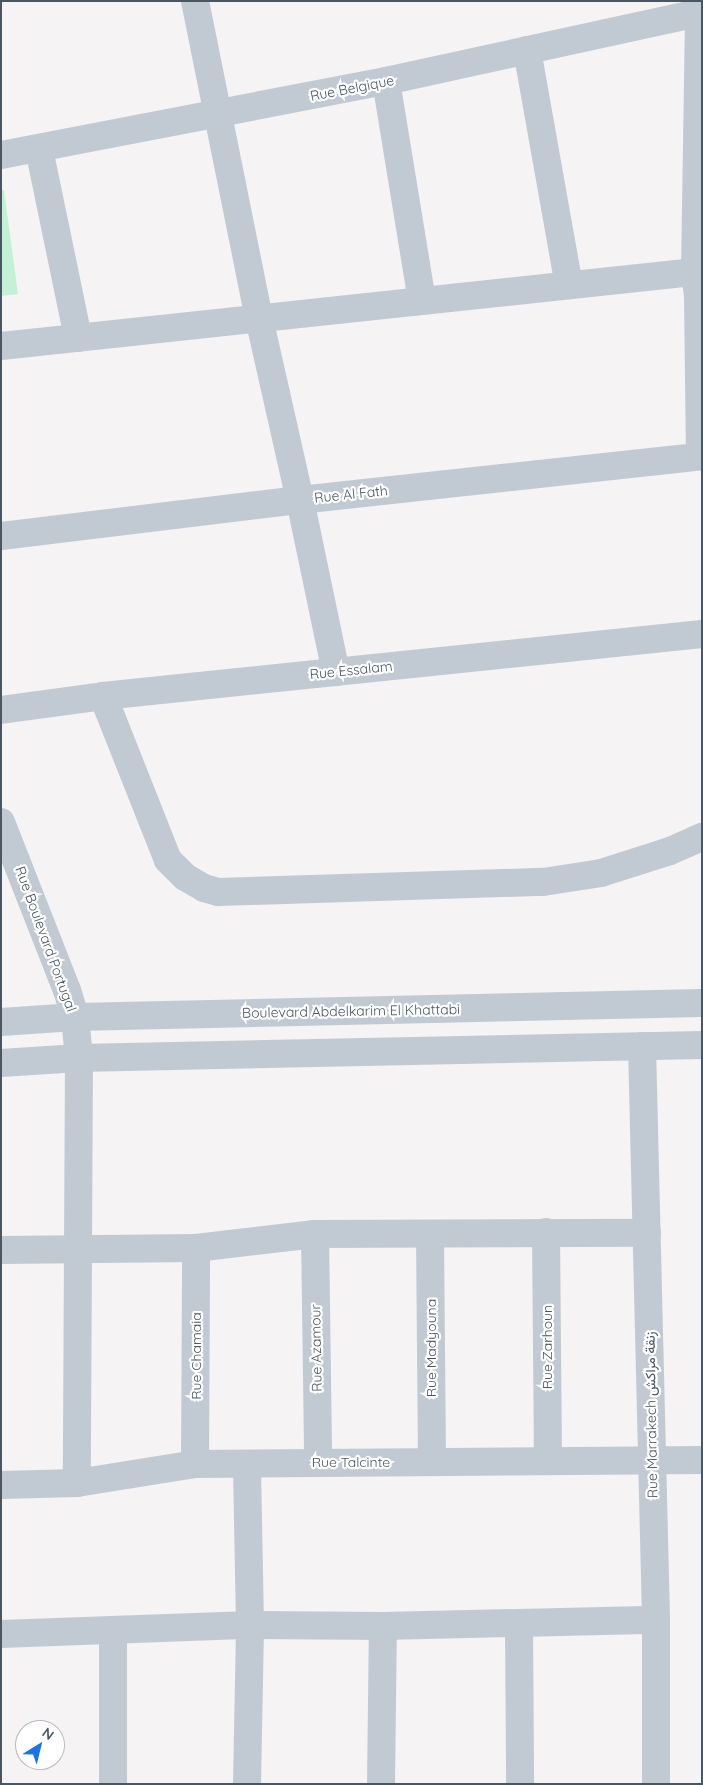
<!DOCTYPE html>
<html>
<head>
<meta charset="utf-8">
<style>
	body { margin:0 }
	#map { position:relative; width:703px; height:1785px; overflow:hidden; background:#f5f3f3; font-family:Quicksand,Vazirmatn,sans-serif }
	div>[style] { position:absolute }
	.green>* { inset:0; background:#c3f1d5 }
	.minor>* { height:28px; margin:-14px; padding:0 14px; transform-origin:14px; border-radius:14px; background:#c1cad2 }
	.tertiary>* { height:28px; margin:-14px; padding:0 14px; transform-origin:14px; border-radius:14px; background:#c1cad2 }
	span { translate:-50% -50%; white-space:nowrap; text-align:center; line-height:1.15; -webkit-text-stroke:4.5px #fff; paint-order:stroke }
	.street-label { font-size:14px; color:#4a5661 }
	.frame { position:absolute; inset:0; border:2px solid #4a5661; pointer-events:none }
	.north { position:absolute; left:15px; top:1720px; width:50px; height:50px; box-sizing:border-box; background:#fff; border:1px solid #b7bbc0; border-radius:50%; rotate:36deg; font-size:14px; font-weight:700; line-height:20px; text-align:center; color:#4a5661 }
	.north::after { content:''; display:block; margin:auto; width:18px; height:22px; background:#1a73e8; clip-path:polygon(50% 0,100% 100%,50% 72%,0 100%) }
</style>
</head>
<body>
<div id="map">
	<div class="green">
		<i style="clip-path:polygon(1px 190px,4px 190px,18px 294px,1px 296px)"></i>
	</div>
	<div class="minor">
		<i style="left:195px;top:1px;width:323px;rotate:78.6deg"></i>
		<i style="left:259px;top:318px;width:187px;rotate:77.3deg"></i>
		<i style="left:300px;top:500px;width:176px;rotate:78.2deg"></i>
		<i style="left:527px;top:50px;width:239px;rotate:79.9deg"></i>
		<i style="left:386px;top:81px;width:223px;rotate:80.7deg"></i>
		<i style="left:39px;top:149px;width:193px;rotate:78.3deg"></i>
		<i style="left:1px;top:155px;width:392px;rotate:-10.9deg"></i>
		<i style="left:386px;top:81px;width:323px;rotate:-12.3deg"></i>
		<i style="left:695px;top:272px;width:260px;rotate:-89.1deg"></i>
		<i style="left:1px;top:346px;width:698px;rotate:-6.09deg"></i>
		<i style="left:695px;top:272px;width:24px;rotate:83deg"></i>
		<i style="left:698px;top:296px;width:160px;rotate:89.3deg"></i>
		<i style="left:1px;top:536px;width:301px;rotate:-6.9deg"></i>
		<i style="left:300px;top:500px;width:404px;rotate:-6.2deg"></i>
		<i style="left:103px;top:696px;width:176px;rotate:68.4deg"></i>
		<i style="left:168px;top:860px;width:24px;rotate:45deg"></i>
		<i style="left:185px;top:877px;width:22px;rotate:30deg"></i>
		<i style="left:204px;top:888px;width:15px;rotate:16deg"></i>
		<i style="left:218px;top:892px;width:325px;rotate:-1.8deg"></i>
		<i style="left:543px;top:882px;width:59px;rotate:-8.8deg"></i>
		<i style="left:601px;top:873px;width:72px;rotate:-17.7deg"></i>
		<i style="left:670px;top:851px;width:35px;rotate:-24deg"></i>
		<i style="left:1px;top:710px;width:103px;rotate:-7.8deg"></i>
		<i style="left:103px;top:696px;width:602px;rotate:-5.91deg"></i>
		<i style="left:1px;top:822px;width:180px;rotate:68.6deg"></i>
		<i style="left:67px;top:990px;width:28px;rotate:73deg"></i>
		<i style="left:75px;top:1017px;width:41px;rotate:84.4deg"></i>
		<i style="left:79px;top:1058px;width:425px;rotate:90.3deg"></i>
		<i style="left:642px;top:1046px;width:574px;rotate:88.6deg"></i>
		<i style="left:656px;top:1620px;width:164px;rotate:90deg"></i>
		<i style="left:546px;top:1232px;width:229px;rotate:89.5deg"></i>
		<i style="left:315px;top:1234px;width:228px;rotate:89.2deg"></i>
		<i style="left:430px;top:1234px;width:228px;rotate:89.5deg"></i>
		<i style="left:1px;top:1250px;width:195px;rotate:-0.6deg"></i>
		<i style="left:196px;top:1248px;width:120px;rotate:-6.7deg"></i>
		<i style="left:315px;top:1234px;width:332px;rotate:-0.2deg"></i>
		<i style="left:195px;top:1464px;width:216px;rotate:-89.7deg"></i>
		<i style="left:1px;top:1485px;width:76px;rotate:-1.5deg"></i>
		<i style="left:77px;top:1483px;width:120px;rotate:-9.1deg"></i>
		<i style="left:195px;top:1464px;width:507px;rotate:-0.45deg"></i>
		<i style="left:519px;top:1624px;width:160px;rotate:89.6deg"></i>
		<i style="left:1px;top:1634px;width:249px;rotate:-2.1deg"></i>
		<i style="left:250px;top:1625px;width:133px;rotate:0.4deg"></i>
		<i style="left:383px;top:1626px;width:273px;rotate:-1.3deg"></i>
		<i style="left:113px;top:1784px;width:153px;rotate:-90deg"></i>
		<i style="left:247px;top:1784px;width:159px;rotate:-88.9deg"></i>
		<i style="left:250px;top:1625px;width:161px;rotate:-91.1deg"></i>
		<i style="left:381px;top:1784px;width:158px;rotate:-89.3deg"></i>
	</div>
	<div class="tertiary">
		<i style="left:1px;top:1022px;width:74px;rotate:-3.9deg"></i>
		<i style="left:75px;top:1017px;width:627px;rotate:-1.28deg"></i>
		<i style="left:1px;top:1063px;width:78px;rotate:-3.7deg"></i>
		<i style="left:79px;top:1058px;width:623px;rotate:-1.2deg"></i>
	</div>
	<div class="street-label">
		<span style="left:352px;top:88px;rotate:-11deg">Rue Belgique</span>
		<span style="left:351px;top:494px;rotate:-6deg">Rue Al Fath</span>
		<span style="left:351px;top:670px;rotate:-6deg">Rue Essalam</span>
		<span style="left:46px;top:939px;rotate:70deg">Rue Boulevard Portugal</span>
		<span style="left:351px;top:1011px;rotate:-1deg">Boulevard Abdelkarim El Khattabi</span>
		<span style="left:547px;top:1347px;rotate:-90deg">Rue Zarhoun</span>
		<span style="left:316px;top:1348px;rotate:-91deg">Rue Azamour</span>
		<span style="left:431px;top:1348px;rotate:-90deg">Rue Madyouna</span>
		<span style="left:196px;top:1356px;rotate:-90deg">Rue Chamaia</span>
		<span style="left:651px;top:1415px;rotate:-91deg">Rue Marrakech زنقة مراكش</span>
		<span style="left:351px;top:1462px">Rue Talcinte</span>
	</div>
	<div class="frame"></div>
	<div class="north">N</div>
</div>
</body>
</html>
